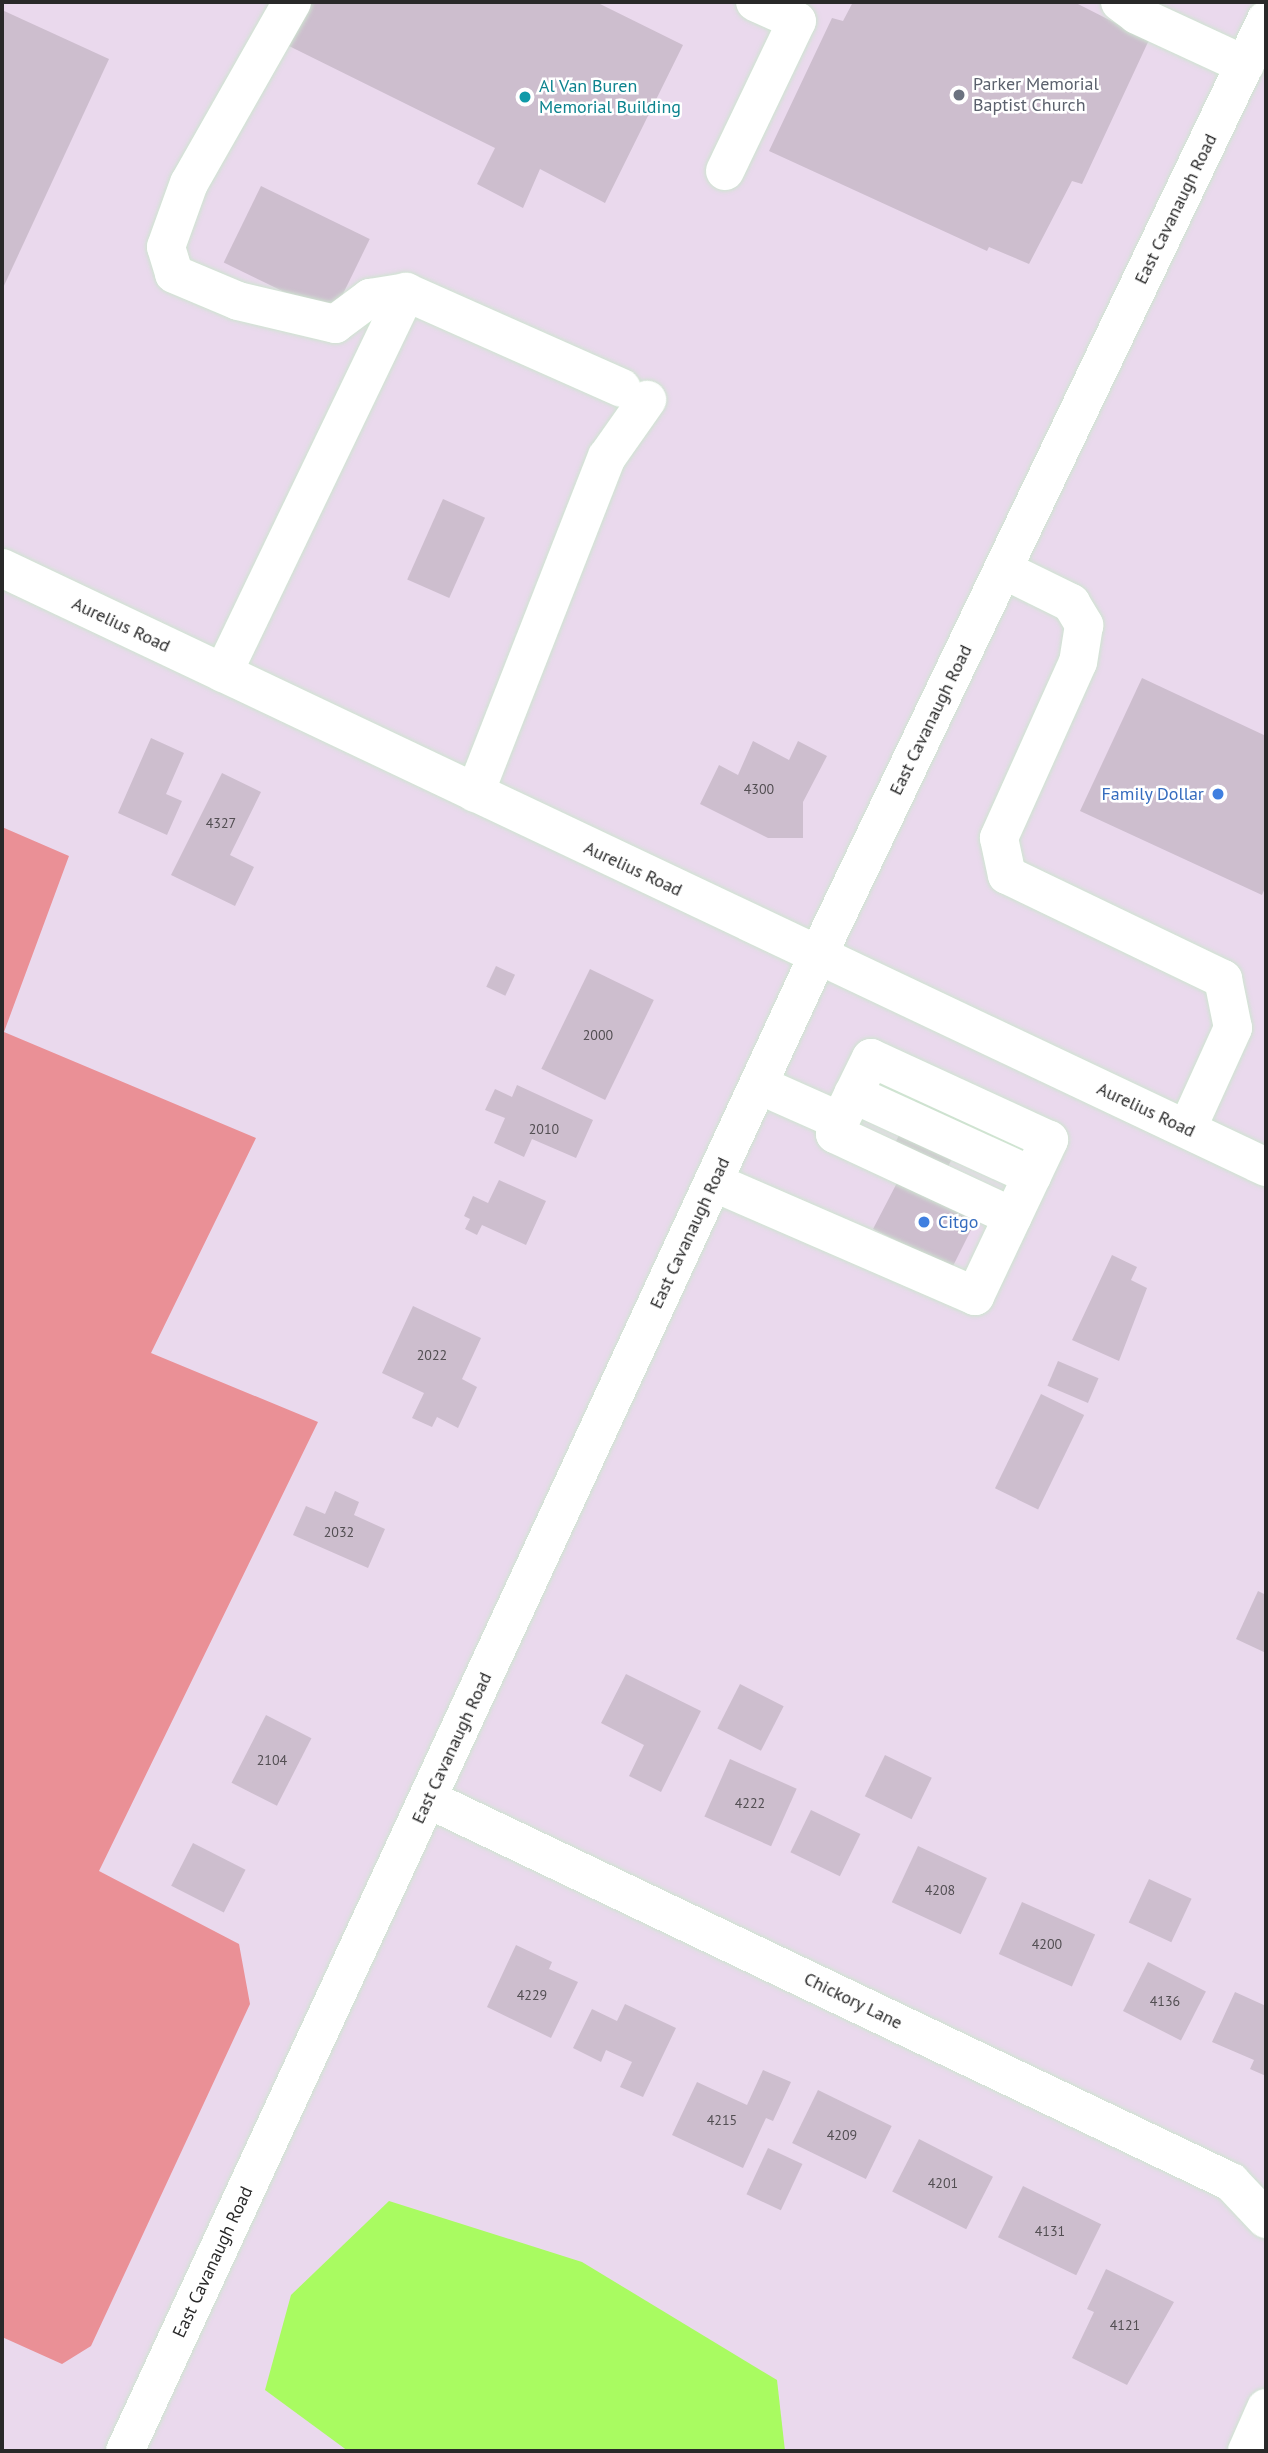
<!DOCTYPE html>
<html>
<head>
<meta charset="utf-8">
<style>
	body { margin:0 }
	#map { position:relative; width:1268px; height:2453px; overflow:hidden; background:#ead9ed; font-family:"PT Sans",sans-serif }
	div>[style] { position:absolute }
	.green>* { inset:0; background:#ea9096 }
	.water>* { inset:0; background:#a9fb61 }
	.building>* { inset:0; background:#cdbece; transform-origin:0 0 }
	.roads { filter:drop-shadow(0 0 2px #cee4d0) drop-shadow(0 0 2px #cee4d0) }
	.minor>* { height:38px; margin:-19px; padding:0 19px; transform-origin:19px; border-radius:19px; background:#fff }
	.dots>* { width:19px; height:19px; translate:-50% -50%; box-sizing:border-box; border:4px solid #fff; border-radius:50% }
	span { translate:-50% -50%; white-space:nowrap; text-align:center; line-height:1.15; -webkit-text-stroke:5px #fff; paint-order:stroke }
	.number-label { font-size:14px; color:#524e52 }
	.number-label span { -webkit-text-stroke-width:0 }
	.worship-label { font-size:18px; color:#5b616d }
	.left { translate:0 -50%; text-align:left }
	.culture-label { font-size:18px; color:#0d838f }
	.street-label { font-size:18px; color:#292929 }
	.shop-label { font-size:18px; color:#366cbe }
	.right { translate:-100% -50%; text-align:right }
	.frame { position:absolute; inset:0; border:4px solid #292929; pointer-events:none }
</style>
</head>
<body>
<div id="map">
	<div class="green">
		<i style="clip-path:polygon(2px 827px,69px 856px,4px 1032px,256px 1138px,151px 1353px,318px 1422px,99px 1871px,239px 1944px,250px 2004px,91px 2346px,62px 2364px,2px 2337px)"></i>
	</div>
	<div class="water">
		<i style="clip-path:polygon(389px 2201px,582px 2262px,777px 2380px,785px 2451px,348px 2451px,265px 2390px,291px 2295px)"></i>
	</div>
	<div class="building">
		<i style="clip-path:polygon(311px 2px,596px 2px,683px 45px,605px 203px,540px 169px,523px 208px,477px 184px,495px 148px,289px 46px)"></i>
		<i style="clip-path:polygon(853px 2px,1074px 2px,1149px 40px,1082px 184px,1072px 181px,1029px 264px,989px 247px,987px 251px,769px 151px,832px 18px,843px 21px)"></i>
		<i style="clip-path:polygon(2px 10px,109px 59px,2px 290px)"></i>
		<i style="left:261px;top:186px;width:121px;height:85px;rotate:26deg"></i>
		<i style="left:443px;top:499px;width:46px;height:88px;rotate:24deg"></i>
		<i style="clip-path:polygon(1142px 678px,1266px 736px,1266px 886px,1262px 895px,1080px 811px)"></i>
		<i style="clip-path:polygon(151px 738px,184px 753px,166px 794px,182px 801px,167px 835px,118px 813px)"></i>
		<i style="clip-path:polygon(753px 741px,789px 760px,798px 741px,827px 756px,803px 802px,803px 838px,768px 838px,700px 804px,719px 765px,738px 775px)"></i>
		<i style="clip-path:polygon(222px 773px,261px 792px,230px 855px,254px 867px,235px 906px,171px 875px)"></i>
		<i style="left:496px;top:966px;width:21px;height:23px;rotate:25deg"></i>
		<i style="left:590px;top:969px;width:71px;height:111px;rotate:26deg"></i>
		<i style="clip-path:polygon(517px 1085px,593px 1120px,576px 1158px,532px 1139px,524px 1157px,494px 1143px,505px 1118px,485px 1110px,495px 1089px,512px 1097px)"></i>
		<i style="clip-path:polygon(918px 1096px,970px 1121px,934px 1196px,977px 1218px,952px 1268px,873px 1229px,899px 1179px,882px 1170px)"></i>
		<i style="clip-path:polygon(499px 1180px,546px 1201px,526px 1245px,482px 1225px,477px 1235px,465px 1229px,470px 1219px,464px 1216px,473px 1196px,488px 1203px)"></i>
		<i style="clip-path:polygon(1112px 1255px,1137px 1267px,1131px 1280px,1147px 1288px,1119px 1361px,1072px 1340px)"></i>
		<i style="clip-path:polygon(413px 1306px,481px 1338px,462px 1379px,477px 1387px,458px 1428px,437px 1417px,432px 1427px,412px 1418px,424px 1393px,382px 1373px)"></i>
		<i style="left:1058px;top:1361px;width:44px;height:27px;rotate:23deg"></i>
		<i style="left:1041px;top:1394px;width:48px;height:105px;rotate:26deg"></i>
		<i style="clip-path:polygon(335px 1491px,359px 1502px,354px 1515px,385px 1529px,368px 1568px,293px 1535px,306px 1506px,325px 1514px)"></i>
		<i style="clip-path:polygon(1258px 1591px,1266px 1595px,1266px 1653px,1236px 1639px)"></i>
		<i style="clip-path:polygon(626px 1674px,701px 1711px,661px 1792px,629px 1776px,644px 1745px,601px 1723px)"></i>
		<i style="left:740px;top:1684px;width:49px;height:50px;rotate:27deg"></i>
		<i style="left:266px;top:1715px;width:51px;height:76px;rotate:27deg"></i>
		<i style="left:885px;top:1755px;width:52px;height:46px;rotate:26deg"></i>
		<i style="left:730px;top:1759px;width:73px;height:63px;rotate:24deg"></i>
		<i style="left:811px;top:1810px;width:55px;height:47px;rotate:26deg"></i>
		<i style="left:193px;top:1843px;width:59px;height:48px;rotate:27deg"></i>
		<i style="left:918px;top:1846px;width:76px;height:62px;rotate:25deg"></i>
		<i style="left:1149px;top:1879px;width:47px;height:48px;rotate:25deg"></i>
		<i style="left:1022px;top:1902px;width:80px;height:57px;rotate:24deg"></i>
		<i style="clip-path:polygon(516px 1945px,552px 1962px,549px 1969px,578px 1982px,551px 2038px,487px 2007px)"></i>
		<i style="left:1148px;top:1962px;width:65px;height:55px;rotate:27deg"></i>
		<i style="clip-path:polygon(1235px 1992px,1266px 2006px,1266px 2076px,1250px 2069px,1254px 2060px,1212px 2042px)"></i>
		<i style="clip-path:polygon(625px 2004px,676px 2028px,643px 2097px,620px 2087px,632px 2062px,606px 2050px,601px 2062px,573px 2048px,592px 2009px,617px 2021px)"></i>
		<i style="clip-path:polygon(763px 2070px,791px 2082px,773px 2121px,766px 2118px,743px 2168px,672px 2135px,697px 2082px,747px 2105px)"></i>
		<i style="left:818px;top:2090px;width:82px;height:59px;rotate:26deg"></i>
		<i style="left:919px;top:2139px;width:83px;height:59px;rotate:27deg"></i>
		<i style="left:768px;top:2148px;width:38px;height:51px;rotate:25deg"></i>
		<i style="left:1023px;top:2186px;width:87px;height:57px;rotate:26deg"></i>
		<i style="clip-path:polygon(1106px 2269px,1174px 2302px,1127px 2385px,1072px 2358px,1094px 2312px,1087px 2309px)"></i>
	</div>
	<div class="roads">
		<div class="minor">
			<i style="left:292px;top:2px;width:208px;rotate:119.6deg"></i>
			<i style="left:189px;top:183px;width:68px;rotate:109.8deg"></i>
			<i style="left:166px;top:247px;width:28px;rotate:73deg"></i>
			<i style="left:174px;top:274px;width:69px;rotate:22.9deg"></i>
			<i style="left:238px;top:301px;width:100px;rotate:13.3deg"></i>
			<i style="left:335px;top:324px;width:44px;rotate:-36.6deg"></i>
			<i style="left:370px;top:298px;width:36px;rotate:-9deg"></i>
			<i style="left:406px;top:292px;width:236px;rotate:24deg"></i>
			<i style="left:1120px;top:2px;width:21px;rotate:37deg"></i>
			<i style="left:1137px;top:15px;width:119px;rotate:24.8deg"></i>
			<i style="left:725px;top:171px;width:166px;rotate:-64.4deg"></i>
			<i style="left:797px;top:21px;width:46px;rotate:-155.7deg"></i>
			<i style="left:2px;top:568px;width:1399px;rotate:25.36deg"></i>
			<i style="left:1004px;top:570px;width:75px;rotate:26.2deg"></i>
			<i style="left:1071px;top:603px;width:26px;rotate:59deg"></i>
			<i style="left:1084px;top:625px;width:37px;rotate:99deg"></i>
			<i style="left:1078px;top:662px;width:193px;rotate:114.2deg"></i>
			<i style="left:999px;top:838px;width:38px;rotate:78deg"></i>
			<i style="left:1007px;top:875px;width:240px;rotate:25.7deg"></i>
			<i style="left:1223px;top:979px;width:50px;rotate:78.5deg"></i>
			<i style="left:1233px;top:1028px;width:111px;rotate:114.5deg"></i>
			<i style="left:223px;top:673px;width:423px;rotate:-64.3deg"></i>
			<i style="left:475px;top:793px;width:361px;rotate:-68.6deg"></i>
			<i style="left:607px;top:457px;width:70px;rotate:-54.9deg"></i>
			<i style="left:853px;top:1094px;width:197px;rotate:24.6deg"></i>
			<i style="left:840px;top:1121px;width:14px;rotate:111deg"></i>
			<i style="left:835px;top:1134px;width:196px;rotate:25deg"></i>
			<i style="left:713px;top:1182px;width:286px;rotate:23.5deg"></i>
			<i style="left:975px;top:1296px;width:173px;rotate:-64.6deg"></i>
			<i style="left:1049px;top:1140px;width:196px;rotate:-155.3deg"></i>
			<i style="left:871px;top:1058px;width:70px;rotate:116.2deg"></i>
			<i style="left:840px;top:1121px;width:89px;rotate:-156deg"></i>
			<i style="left:428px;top:1799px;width:890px;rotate:25.5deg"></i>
			<i style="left:1231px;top:2182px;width:51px;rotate:46.6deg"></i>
			<i style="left:125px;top:2451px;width:1649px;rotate:-65.14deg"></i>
			<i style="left:818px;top:955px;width:1037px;rotate:-64.4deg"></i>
			<i style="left:1247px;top:2451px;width:47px;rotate:-66.2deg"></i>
		</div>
	</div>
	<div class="dots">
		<i style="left:959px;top:95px;background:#6b7280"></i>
		<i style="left:525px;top:97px;background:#0f9aa8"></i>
		<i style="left:1218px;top:794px;background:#3f7fe0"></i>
		<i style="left:924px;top:1222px;background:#3f7fe0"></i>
	</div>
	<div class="number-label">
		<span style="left:759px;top:789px">4300</span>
		<span style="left:221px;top:823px">4327</span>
		<span style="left:598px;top:1035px">2000</span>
		<span style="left:544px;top:1129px">2010</span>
		<span style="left:432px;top:1355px">2022</span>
		<span style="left:339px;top:1532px">2032</span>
		<span style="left:272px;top:1760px">2104</span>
		<span style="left:750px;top:1803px">4222</span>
		<span style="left:940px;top:1890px">4208</span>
		<span style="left:1047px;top:1944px">4200</span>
		<span style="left:532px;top:1995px">4229</span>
		<span style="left:1165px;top:2001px">4136</span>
		<span style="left:722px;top:2120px">4215</span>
		<span style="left:842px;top:2135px">4209</span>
		<span style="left:943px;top:2183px">4201</span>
		<span style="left:1050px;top:2231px">4131</span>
		<span style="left:1125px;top:2325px">4121</span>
	</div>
	<div class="worship-label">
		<span class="left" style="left:973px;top:95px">Parker Memorial<br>Baptist Church</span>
	</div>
	<div class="culture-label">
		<span class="left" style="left:539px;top:97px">Al Van Buren<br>Memorial Building</span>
	</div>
	<div class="street-label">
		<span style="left:1176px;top:209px;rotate:-64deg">East Cavanaugh Road</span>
		<span style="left:121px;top:625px;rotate:25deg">Aurelius Road</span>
		<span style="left:931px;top:720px;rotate:-64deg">East Cavanaugh Road</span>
		<span style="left:633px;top:869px;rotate:25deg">Aurelius Road</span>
		<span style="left:1146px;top:1110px;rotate:25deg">Aurelius Road</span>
		<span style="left:690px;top:1233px;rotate:-65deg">East Cavanaugh Road</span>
		<span style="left:452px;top:1748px;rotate:-65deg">East Cavanaugh Road</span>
		<span style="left:853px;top:2001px;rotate:26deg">Chickory Lane</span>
		<span style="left:213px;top:2262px;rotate:-65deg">East Cavanaugh Road</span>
	</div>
	<div class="shop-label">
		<span class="right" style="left:1204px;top:794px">Family Dollar</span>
		<span class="left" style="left:938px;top:1222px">Citgo</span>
	</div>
	<div class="frame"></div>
</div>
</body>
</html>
